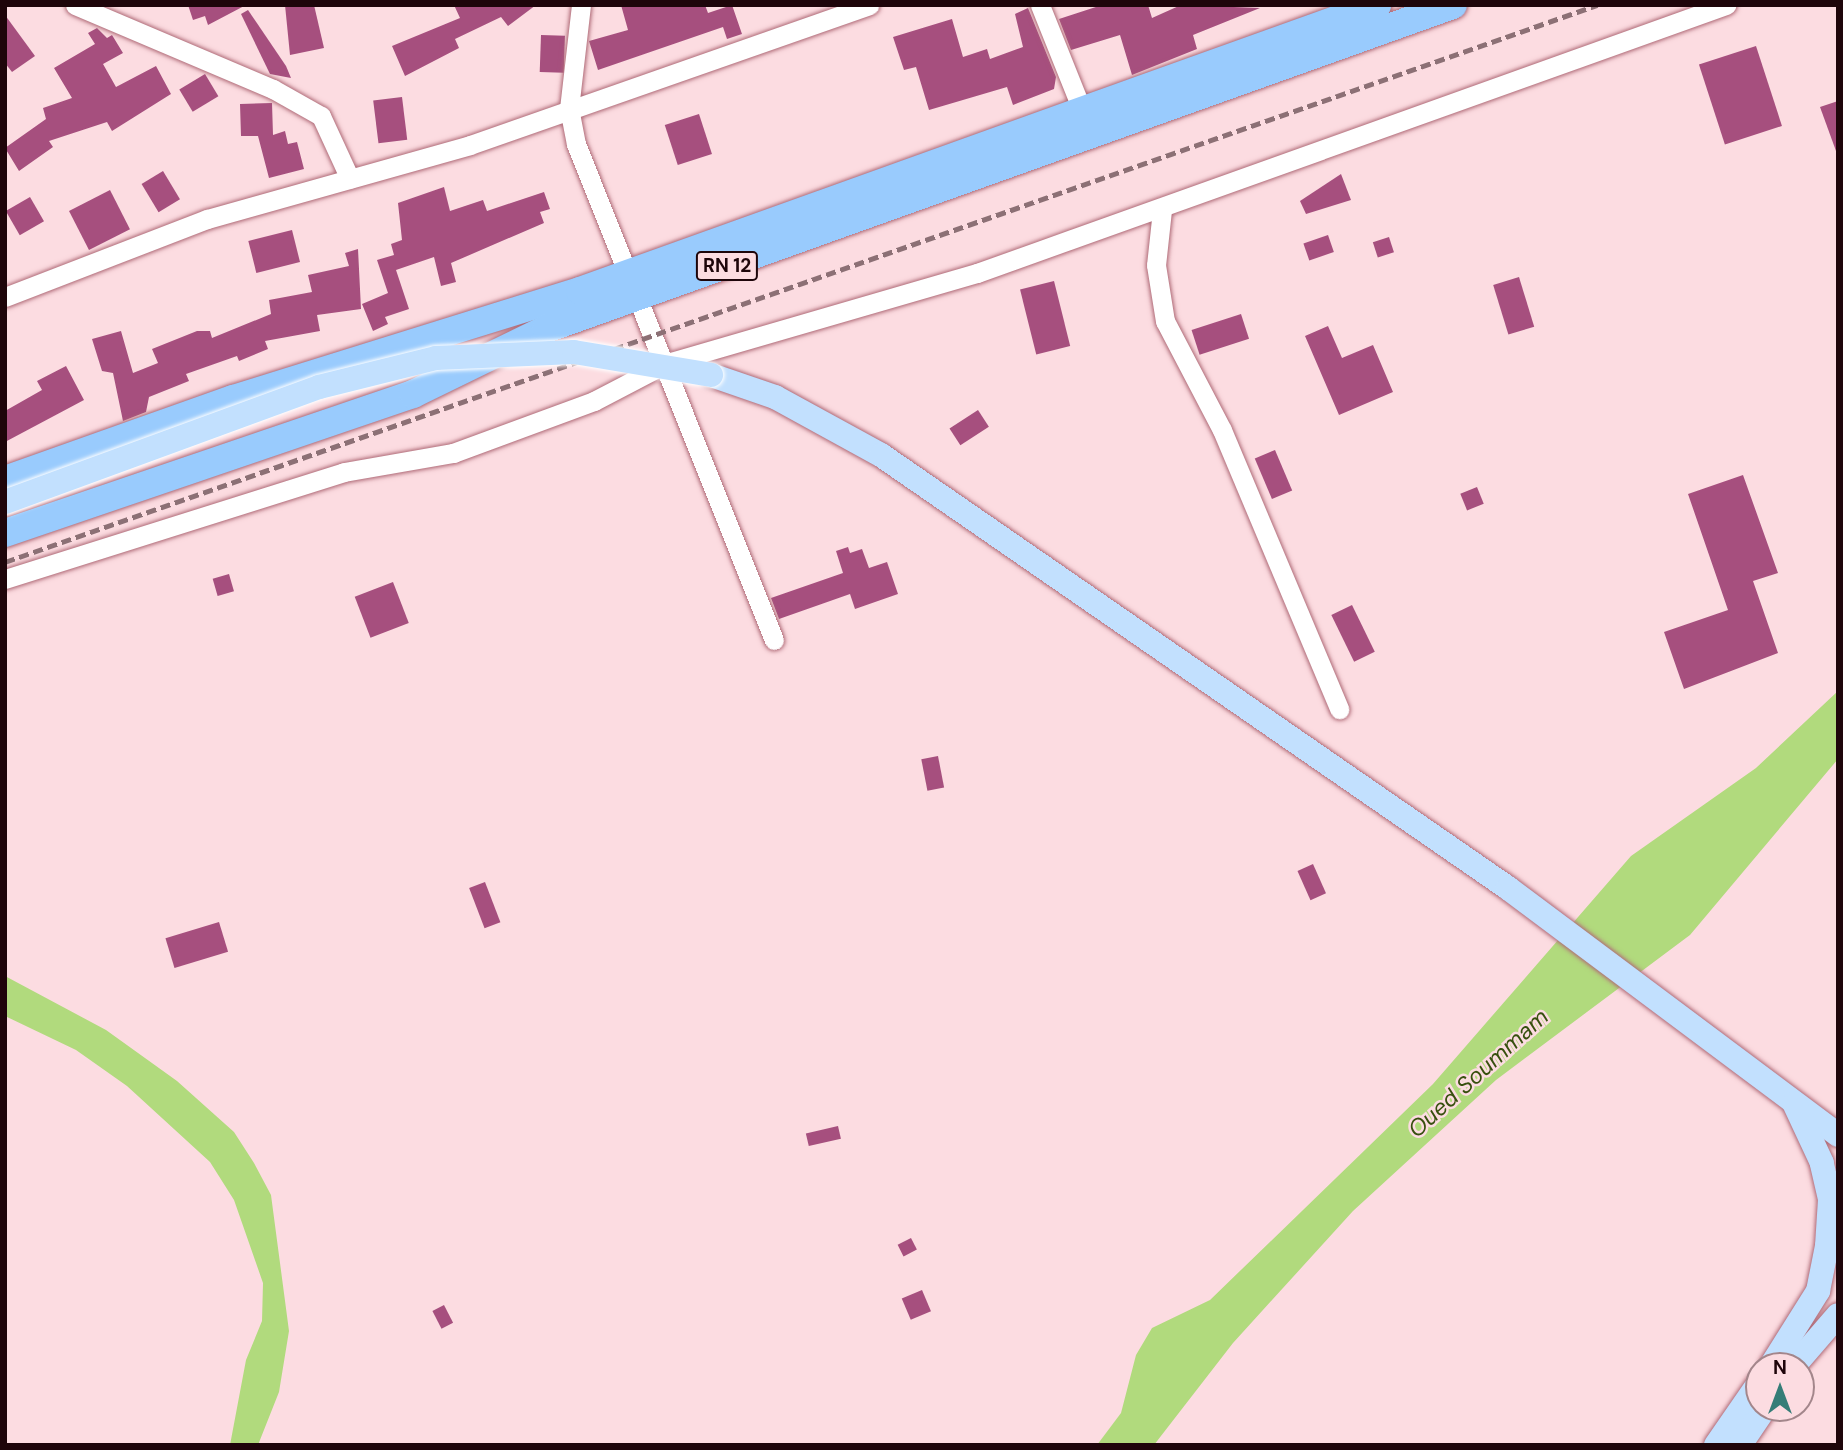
<!DOCTYPE html>
<html>
<head>
<meta charset="utf-8">
<style>
	body { margin:0 }
	#map { position:relative; width:1843px; height:1450px; overflow:hidden; background:#fcdce1; font-family:"DM Sans",sans-serif }
	div>[style] { position:absolute }
	.water>* { inset:0; background:#b1da7d }
	.building>* { inset:0; background:#a64f7e; transform-origin:0 0 }
	.roads { filter:drop-shadow(0 0 2px #af6a77) drop-shadow(0 0 2px #af6a77) }
	.minor>* { height:19px; margin:-9.5px; padding:0 9.5px; transform-origin:9.5px; border-radius:9.5px; background:#fff }
	.major>* { height:24px; margin:-12px; padding:0 12px; transform-origin:12px; border-radius:12px; background:#c2e0fe }
	.highway>* { height:28px; margin:-14px; padding:0 14px; transform-origin:14px; border-radius:14px; background:#99cbfd }
	.rail>* { height:5px; margin-top:-2.5px; transform-origin:0; background:repeating-linear-gradient(90deg,#8c7075 0 10px,transparent 0 15px) }
	.bridges { filter:drop-shadow(0 0 2px #fff) drop-shadow(0 0 2px #fff) }
	.major-bridge>* { height:24px; margin:-12px; padding:0 12px; transform-origin:12px; border-radius:12px; background:#c2e0fe }
	span { translate:-50% -50%; white-space:nowrap; text-align:center; line-height:1.15; -webkit-text-stroke:5px #fcdce1; paint-order:stroke }
	.shield-label span { padding:2px 5px; background:#fcdce1; border:2px solid; border-radius:5px; -webkit-text-stroke-width:0 }
	.shield-label { font-size:19px; color:#1e050a; font-weight:700 }
	.water-label { font-size:23px; color:#37500e; font-style:italic }
	.frame { position:absolute; inset:0; border:7px solid #1e050a; pointer-events:none }
	.north { position:absolute; left:1745px; top:1352px; width:70px; height:70px; box-sizing:border-box; background:#fcdce1; border:2px solid #a3868b; border-radius:50%; rotate:0deg; font-size:19px; font-weight:700; line-height:28px; text-align:center; color:#1e050a }
	.north::after { content:''; display:block; margin:auto; width:24px; height:32px; background:#357d77; clip-path:polygon(50% 0,100% 100%,50% 72%,0 100%) }
</style>
</head>
<body>
<div id="map">
	<div class="water">
		<i style="clip-path:polygon(1838px 691px,1838px 759px,1690px 935px,1496px 1080px,1353px 1211px,1233px 1343px,1154px 1445px,1097px 1445px,1121px 1413px,1136px 1355px,1152px 1328px,1210px 1300px,1433px 1084px,1631px 856px,1756px 768px)"></i>
		<i style="clip-path:polygon(5px 976px,106px 1030px,177px 1081px,234px 1132px,254px 1163px,271px 1195px,289px 1331px,279px 1392px,258px 1445px,230px 1445px,246px 1360px,262px 1321px,263px 1283px,234px 1200px,210px 1162px,127px 1086px,76px 1050px,5px 1016px)"></i>
	</div>
	<div class="building">
		<i style="clip-path:polygon(188px 5px,246px 5px,208px 25px,205px 16px,193px 20px)"></i>
		<i style="clip-path:polygon(285px 5px,314px 5px,324px 48px,290px 55px)"></i>
		<i style="clip-path:polygon(454px 5px,536px 5px,508px 26px,501px 17px,455px 39px,459px 48px,405px 76px,392px 46px,460px 18px)"></i>
		<i style="clip-path:polygon(621px 5px,705px 5px,708px 13px,732px 5px,742px 34px,727px 39px,723px 27px,598px 70px,589px 41px,628px 30px)"></i>
		<i style="clip-path:polygon(1102px 5px,1148px 5px,1152px 18px,1181px 5px,1260px 8px,1193px 35px,1197px 49px,1132px 75px,1120px 35px,1071px 50px,1059px 19px)"></i>
		<i style="clip-path:polygon(1028px 8px,1056px 77px,1054px 89px,1013px 105px,1007px 87px,929px 110px,916px 67px,904px 70px,893px 37px,952px 19px,963px 57px,987px 49px,990px 59px,1023px 47px,1015px 14px)"></i>
		<i style="clip-path:polygon(248px 10px,286px 66px,291px 78px,270px 74px,241px 14px)"></i>
		<i style="clip-path:polygon(5px 15px,35px 56px,12px 72px,5px 63px)"></i>
		<i style="clip-path:polygon(97px 28px,107px 38px,112px 35px,123px 53px,103px 64px,116px 87px,156px 66px,171px 94px,112px 131px,107px 122px,49px 141px,53px 147px,19px 171px,5px 148px,46px 119px,43px 108px,72px 98px,54px 68px,95px 44px,88px 33px)"></i>
		<i style="left:541px;top:35px;width:24px;height:37px;rotate:2deg"></i>
		<i style="left:1756px;top:46px;width:84px;height:60px;rotate:72deg"></i>
		<i style="left:205px;top:74px;width:26px;height:30px;rotate:59deg"></i>
		<i style="left:402px;top:97px;width:43px;height:29px;rotate:83deg"></i>
		<i style="clip-path:polygon(1838px 101px,1838px 151px,1836px 151px,1820px 107px)"></i>
		<i style="clip-path:polygon(272px 103px,273px 135px,285px 131px,288px 144px,297px 142px,304px 169px,269px 178px,258px 136px,241px 136px,240px 104px)"></i>
		<i style="left:699px;top:114px;width:42px;height:36px;rotate:72deg"></i>
		<i style="left:163px;top:171px;width:33px;height:25px;rotate:59deg"></i>
		<i style="clip-path:polygon(1341px 174px,1351px 200px,1306px 214px,1300px 201px)"></i>
		<i style="clip-path:polygon(444px 187px,450px 211px,483px 200px,487px 211px,544px 192px,550px 209px,540px 212px,544px 223px,451px 263px,456px 282px,441px 286px,434px 257px,396px 270px,409px 309px,385px 317px,388px 324px,373px 331px,362px 304px,388px 293px,377px 260px,394px 255px,391px 244px,402px 240px,398px 203px)"></i>
		<i style="left:110px;top:190px;width:44px;height:46px;rotate:63deg"></i>
		<i style="left:30px;top:197px;width:28px;height:28px;rotate:60deg"></i>
		<i style="left:292px;top:230px;width:33px;height:45px;rotate:76deg"></i>
		<i style="left:1328px;top:235px;width:18px;height:26px;rotate:71deg"></i>
		<i style="left:1389px;top:237px;width:16px;height:17px;rotate:72deg"></i>
		<i style="clip-path:polygon(358px 249px,361px 309px,317px 315px,320px 331px,265px 341px,268px 349px,239px 361px,237px 356px,186px 374px,189px 381px,149px 397px,146px 412px,123px 421px,113px 373px,102px 371px,92px 339px,121px 331px,133px 373px,158px 363px,152px 349px,197px 331px,210px 331px,212px 338px,271px 314px,269px 300px,312px 292px,308px 275px,349px 266px,345px 253px)"></i>
		<i style="left:1519px;top:277px;width:52px;height:27px;rotate:73deg"></i>
		<i style="left:1054px;top:281px;width:67px;height:35px;rotate:76deg"></i>
		<i style="left:1241px;top:314px;width:26px;height:52px;rotate:72deg"></i>
		<i style="clip-path:polygon(1328px 326px,1342px 358px,1373px 345px,1393px 392px,1339px 415px,1305px 336px)"></i>
		<i style="clip-path:polygon(66px 366px,84px 400px,5px 442px,5px 411px,42px 390px,37px 381px)"></i>
		<i style="left:978px;top:410px;width:20px;height:34px;rotate:57deg"></i>
		<i style="left:1275px;top:450px;width:44px;height:22px;rotate:67deg"></i>
		<i style="clip-path:polygon(1743px 475px,1778px 573px,1753px 581px,1778px 653px,1684px 689px,1664px 632px,1728px 610px,1688px 494px)"></i>
		<i style="left:1477px;top:487px;width:18px;height:18px;rotate:68deg"></i>
		<i style="clip-path:polygon(848px 547px,850px 553px,862px 549px,869px 568px,887px 562px,898px 594px,855px 609px,850px 594px,779px 619px,771px 598px,843px 573px,836px 551px)"></i>
		<i style="left:229px;top:574px;width:18px;height:17px;rotate:74deg"></i>
		<i style="left:393px;top:582px;width:44px;height:41px;rotate:69deg"></i>
		<i style="left:1352px;top:605px;width:52px;height:23px;rotate:64deg"></i>
		<i style="left:938px;top:756px;width:32px;height:17px;rotate:79deg"></i>
		<i style="left:1313px;top:864px;width:32px;height:17px;rotate:66deg"></i>
		<i style="left:485px;top:882px;width:43px;height:17px;rotate:69deg"></i>
		<i style="left:219px;top:922px;width:31px;height:56px;rotate:73deg"></i>
		<i style="left:838px;top:1126px;width:13px;height:33px;rotate:77deg"></i>
		<i style="left:911px;top:1238px;width:13px;height:15px;rotate:63deg"></i>
		<i style="left:922px;top:1290px;width:23px;height:22px;rotate:67deg"></i>
		<i style="left:444px;top:1305px;width:20px;height:13px;rotate:63deg"></i>
	</div>
	<div class="roads">
		<div class="minor">
			<i style="left:75px;top:5px;width:215px;rotate:23deg"></i>
			<i style="left:273px;top:89px;width:55px;rotate:29.4deg"></i>
			<i style="left:321px;top:116px;width:69px;rotate:65.3deg"></i>
			<i style="left:581px;top:5px;width:104px;rotate:96.6deg"></i>
			<i style="left:569px;top:108px;width:37px;rotate:79deg"></i>
			<i style="left:576px;top:144px;width:534px;rotate:68.24deg"></i>
			<i style="left:1040px;top:5px;width:113px;rotate:68.2deg"></i>
			<i style="left:1162px;top:210px;width:55px;rotate:96.2deg"></i>
			<i style="left:1156px;top:265px;width:57px;rotate:80.9deg"></i>
			<i style="left:1165px;top:321px;width:123px;rotate:62.4deg"></i>
			<i style="left:1222px;top:430px;width:303px;rotate:67.2deg"></i>
			<i style="left:5px;top:297px;width:217px;rotate:-21.1deg"></i>
			<i style="left:207px;top:219px;width:273px;rotate:-15.7deg"></i>
			<i style="left:470px;top:145px;width:423px;rotate:-19.3deg"></i>
			<i style="left:5px;top:579px;width:355px;rotate:-17.5deg"></i>
			<i style="left:344px;top:472px;width:111px;rotate:-9.9deg"></i>
			<i style="left:453px;top:453px;width:150px;rotate:-20.2deg"></i>
			<i style="left:594px;top:401px;width:82px;rotate:-27.5deg"></i>
			<i style="left:667px;top:363px;width:323px;rotate:-16.2deg"></i>
			<i style="left:977px;top:273px;width:796px;rotate:-19.69deg"></i>
		</div>
		<div class="major">
			<i style="left:711px;top:375px;width:68px;rotate:19deg"></i>
			<i style="left:775px;top:397px;width:121px;rotate:28.7deg"></i>
			<i style="left:881px;top:455px;width:762px;rotate:34.63deg"></i>
			<i style="left:1508px;top:888px;width:412px;rotate:36.8deg"></i>
			<i style="left:1771px;top:1366px;width:89px;rotate:-57.9deg"></i>
			<i style="left:1818px;top:1291px;width:46px;rotate:-78.7deg"></i>
			<i style="left:1827px;top:1246px;width:47px;rotate:-86.3deg"></i>
			<i style="left:1830px;top:1199px;width:37px;rotate:-103deg"></i>
			<i style="left:1822px;top:1163px;width:66px;rotate:-115deg"></i>
			<i style="left:1794px;top:1366px;width:67px;rotate:-49.2deg"></i>
			<i style="left:1716px;top:1445px;width:75px;rotate:-55.3deg"></i>
			<i style="left:1740px;top:1445px;width:45px;rotate:-56deg"></i>
		</div>
		<div class="highway">
			<i style="left:5px;top:480px;width:242px;rotate:-19.6deg"></i>
			<i style="left:233px;top:399px;width:363px;rotate:-17.3deg"></i>
			<i style="left:580px;top:291px;width:847px;rotate:-19.74deg"></i>
			<i style="left:5px;top:533px;width:431px;rotate:-18.8deg"></i>
			<i style="left:413px;top:394px;width:148px;rotate:-26deg"></i>
			<i style="left:546px;top:329px;width:963px;rotate:-19.66deg"></i>
		</div>
	</div>
	<div class="rail">
		<i style="left:5px;top:562px;width:1687px;rotate:-19.28deg"></i>
	</div>
	<div class="bridges">
		<div class="major-bridge">
			<i style="left:5px;top:502px;width:334px;rotate:-20.1deg"></i>
			<i style="left:319px;top:387px;width:121px;rotate:-13.9deg"></i>
			<i style="left:436px;top:358px;width:138px;rotate:-2.5deg"></i>
			<i style="left:574px;top:352px;width:139px;rotate:9.5deg"></i>
		</div>
	</div>
	<div class="shield-label">
		<span style="left:727px;top:266px">RN 12</span>
	</div>
	<div class="water-label">
		<span style="left:1478px;top:1073px;rotate:-42deg">Oued Soummam</span>
	</div>
	<div class="frame"></div>
	<div class="north">N</div>
</div>
</body>
</html>
